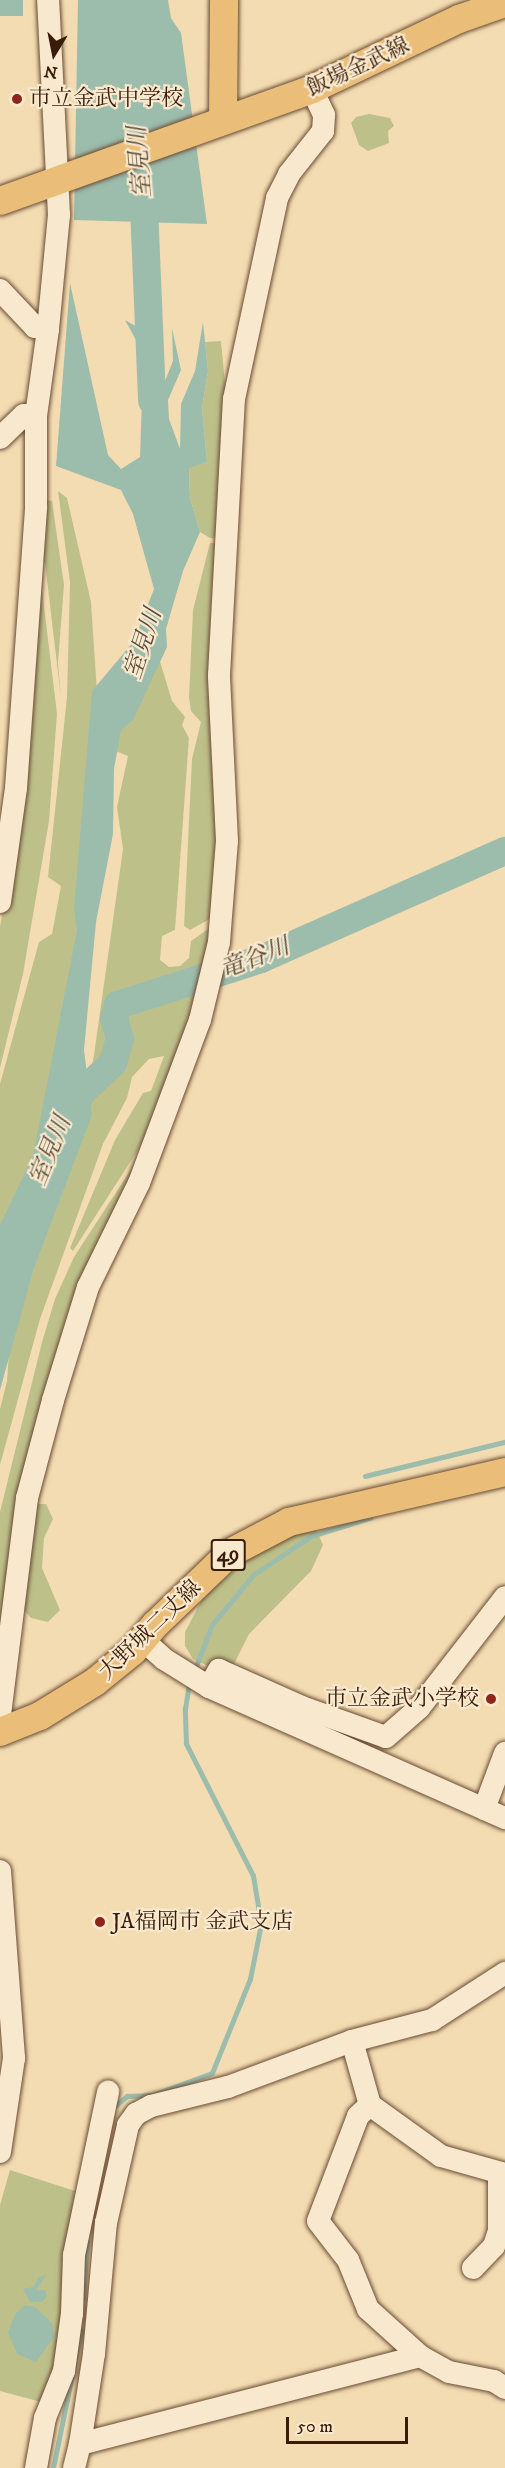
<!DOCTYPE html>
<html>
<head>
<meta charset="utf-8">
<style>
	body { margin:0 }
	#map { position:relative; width:505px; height:2468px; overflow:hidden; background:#f4dcb2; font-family:"IM FELL DW Pica","Noto Serif JP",serif }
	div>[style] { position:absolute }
	.green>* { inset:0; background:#bec08a }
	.water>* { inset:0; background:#9cbcac; transform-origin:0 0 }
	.stream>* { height:4.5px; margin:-2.25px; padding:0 2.25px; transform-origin:2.25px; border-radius:2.25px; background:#9cbcac }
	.river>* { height:28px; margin:-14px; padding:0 14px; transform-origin:14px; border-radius:14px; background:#9cbcac }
	.roads { filter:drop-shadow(0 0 2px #684b33) drop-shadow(0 0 2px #684b33) }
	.minor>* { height:22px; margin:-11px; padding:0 11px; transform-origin:11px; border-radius:11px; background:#f8e8cd }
	.major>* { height:28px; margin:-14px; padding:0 14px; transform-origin:14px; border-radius:14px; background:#eabe79 }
	.dots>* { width:16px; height:16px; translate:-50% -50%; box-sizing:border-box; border:3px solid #f8e8cd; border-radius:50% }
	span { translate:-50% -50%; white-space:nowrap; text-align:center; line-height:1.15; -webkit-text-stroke:4.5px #f8e8cd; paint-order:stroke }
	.shield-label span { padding:2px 4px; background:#f8e8cd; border:2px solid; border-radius:4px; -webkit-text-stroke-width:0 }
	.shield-label { font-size:21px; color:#391b09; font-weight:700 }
	.street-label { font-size:22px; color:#391b09 }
	.poi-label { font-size:22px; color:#391b09 }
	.left { translate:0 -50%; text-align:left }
	.right { translate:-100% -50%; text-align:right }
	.water-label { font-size:24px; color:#574b3a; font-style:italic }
	.north { position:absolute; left:24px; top:24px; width:60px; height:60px; -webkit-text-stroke:4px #f8e8cd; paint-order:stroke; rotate:190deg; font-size:16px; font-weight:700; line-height:24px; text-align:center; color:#391b09 }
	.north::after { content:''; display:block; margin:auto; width:21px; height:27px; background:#391b09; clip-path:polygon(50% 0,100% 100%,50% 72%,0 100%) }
	.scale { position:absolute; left:286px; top:2417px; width:122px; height:27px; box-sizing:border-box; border:3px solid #391b09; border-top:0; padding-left:8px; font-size:18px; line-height:21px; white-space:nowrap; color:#391b09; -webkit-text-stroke:4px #f8e8cd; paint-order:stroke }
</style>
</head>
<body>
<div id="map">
	<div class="green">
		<i style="clip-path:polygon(369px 114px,390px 118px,394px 126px,388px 131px,389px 143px,368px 151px,359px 145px,351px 123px,356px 117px)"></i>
		<i style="clip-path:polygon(221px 341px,227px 406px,220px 538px,210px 538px,200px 532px,190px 498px,189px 467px,207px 462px,202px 408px,208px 371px,205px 342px)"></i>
		<i style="clip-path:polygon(58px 491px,67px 498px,91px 602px,98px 707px,82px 911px,39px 1158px,0 1246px,0 1084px,39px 942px,52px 934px,61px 886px,48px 877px,67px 697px,70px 582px)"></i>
		<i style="clip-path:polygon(44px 499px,52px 501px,64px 585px,58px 663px,61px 698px,45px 563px,39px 557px)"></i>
		<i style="clip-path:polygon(210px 543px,220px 543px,221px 843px,215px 916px,190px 930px,184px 926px,192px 759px,201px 722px,191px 711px,189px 698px,193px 610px)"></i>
		<i style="clip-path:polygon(40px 573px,57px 714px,49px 821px,23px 974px,0 1068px,0 926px,14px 854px)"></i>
		<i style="clip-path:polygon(158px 655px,172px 701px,185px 717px,182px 725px,189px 738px,175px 930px,162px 936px,160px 960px,169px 967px,180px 966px,189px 958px,191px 941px,214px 925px,207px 966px,200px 966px,199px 992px,145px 1139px,73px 1251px,70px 1248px,115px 1140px,143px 1093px,151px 1091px,164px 1056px,149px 1059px,132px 1077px,127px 1098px,103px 1144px,40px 1319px,0 1465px,0 1409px,7px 1381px,11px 1325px,83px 1115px,94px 1055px,123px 849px,117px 807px,128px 756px,113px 750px,116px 718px)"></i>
		<i style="clip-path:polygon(143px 1151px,92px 1255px,0 1637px,0 1512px,42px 1342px,55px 1299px,74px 1257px)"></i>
		<i style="clip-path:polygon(36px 1504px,46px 1504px,53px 1519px,44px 1538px,42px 1568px,60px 1610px,48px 1622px,31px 1618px,19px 1604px)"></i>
		<i style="clip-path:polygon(316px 1529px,323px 1545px,311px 1571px,249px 1634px,234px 1664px,215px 1669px,193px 1659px,185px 1646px,185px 1632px,204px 1596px,249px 1558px,300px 1532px)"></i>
		<i style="clip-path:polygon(10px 2170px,75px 2191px,64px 2261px,60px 2365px,45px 2403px,0 2391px,0 2205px)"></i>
	</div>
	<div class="water">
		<i style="left:0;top:0;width:23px;height:16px"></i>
		<i style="clip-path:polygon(78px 0,168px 0,171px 18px,181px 33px,207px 224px,74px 220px)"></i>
		<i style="clip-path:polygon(70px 283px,108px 455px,121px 469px,140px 457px,142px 398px,142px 351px,125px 320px,139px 328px,161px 391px,173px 361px,172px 328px,181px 370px,168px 400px,169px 419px,180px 449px,181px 404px,195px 371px,203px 322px,208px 371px,202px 408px,207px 462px,189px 468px,190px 498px,200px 532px,183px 571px,166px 629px,167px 647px,133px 720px,121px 730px,114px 769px,113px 834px,96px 922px,84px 1050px,92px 1115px,33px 1271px,0 1390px,0 1225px,33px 1156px,77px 930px,74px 909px,92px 691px,134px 641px,154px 589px,133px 514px,121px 490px,56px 466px)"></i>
		<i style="clip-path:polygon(46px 2275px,36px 2290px,45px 2290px,47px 2296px,42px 2302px,30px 2302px,23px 2289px,33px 2287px,39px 2277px)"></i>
		<i style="clip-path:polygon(25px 2305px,35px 2307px,52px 2323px,54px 2337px,36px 2362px,17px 2354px,8px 2333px,15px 2314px)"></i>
	</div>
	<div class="stream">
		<i style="left:365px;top:1476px;width:144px;rotate:-13.7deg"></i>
		<i style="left:195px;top:1669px;width:47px;rotate:-68.9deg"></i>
		<i style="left:212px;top:1625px;width:65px;rotate:-50.6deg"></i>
		<i style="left:253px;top:1575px;width:70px;rotate:-33.9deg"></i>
		<i style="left:311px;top:1536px;width:62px;rotate:-17deg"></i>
		<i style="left:114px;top:2107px;width:17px;rotate:-40deg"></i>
		<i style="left:127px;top:2096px;width:25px;rotate:-2deg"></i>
		<i style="left:152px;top:2095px;width:64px;rotate:-20.1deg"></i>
		<i style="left:212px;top:2073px;width:101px;rotate:-68deg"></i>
		<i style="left:250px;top:1979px;width:56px;rotate:-78.7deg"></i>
		<i style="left:261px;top:1924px;width:49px;rotate:-99.5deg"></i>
		<i style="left:253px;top:1876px;width:148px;rotate:-116.9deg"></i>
		<i style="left:186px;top:1744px;width:35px;rotate:-92deg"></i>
		<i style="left:185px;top:1709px;width:26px;rotate:-81deg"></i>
		<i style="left:83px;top:2299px;width:57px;rotate:-86deg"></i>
		<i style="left:53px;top:2468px;width:140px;rotate:-78.4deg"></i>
	</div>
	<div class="river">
		<i style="left:143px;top:183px;width:218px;rotate:87.6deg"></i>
		<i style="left:69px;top:1113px;width:25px;rotate:-58deg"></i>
		<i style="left:82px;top:1092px;width:42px;rotate:-43.1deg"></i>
		<i style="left:113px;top:1063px;width:25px;rotate:-74deg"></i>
		<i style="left:120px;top:1039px;width:22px;rotate:-106deg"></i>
		<i style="left:114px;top:1018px;width:14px;rotate:-73deg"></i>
		<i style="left:118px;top:1005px;width:150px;rotate:-17.8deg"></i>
		<i style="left:261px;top:959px;width:267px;rotate:-23.9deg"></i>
	</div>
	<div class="roads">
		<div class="minor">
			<i style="left:0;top:290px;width:51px;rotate:46.6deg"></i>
			<i style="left:35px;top:327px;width:13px;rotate:9deg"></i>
			<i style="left:0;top:438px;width:33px;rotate:-44deg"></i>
			<i style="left:24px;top:415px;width:12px;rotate:5deg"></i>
			<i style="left:36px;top:416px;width:88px;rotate:-82.1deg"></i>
			<i style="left:48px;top:329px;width:115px;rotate:-84.5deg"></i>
			<i style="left:59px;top:215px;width:215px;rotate:-92.9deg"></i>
			<i style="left:0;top:902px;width:115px;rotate:-82deg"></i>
			<i style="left:16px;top:788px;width:282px;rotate:-85.9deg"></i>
			<i style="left:36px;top:507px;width:91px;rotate:-90deg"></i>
			<i style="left:143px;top:1640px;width:28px;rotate:42deg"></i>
			<i style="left:164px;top:1659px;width:53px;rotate:31.9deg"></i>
			<i style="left:209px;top:1687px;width:324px;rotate:23.9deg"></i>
			<i style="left:209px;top:1687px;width:20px;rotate:-60deg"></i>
			<i style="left:219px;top:1670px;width:91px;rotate:24deg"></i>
			<i style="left:302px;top:1707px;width:89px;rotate:19.7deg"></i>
			<i style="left:386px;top:1737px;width:44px;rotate:-41.3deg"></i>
			<i style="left:419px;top:1708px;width:140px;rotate:-52.2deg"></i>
			<i style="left:0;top:1715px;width:219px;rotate:-82.9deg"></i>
			<i style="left:27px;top:1498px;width:101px;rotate:-75.1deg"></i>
			<i style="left:53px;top:1400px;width:118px;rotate:-72.8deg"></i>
			<i style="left:88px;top:1287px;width:116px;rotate:-63.9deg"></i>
			<i style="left:139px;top:1183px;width:174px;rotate:-69.5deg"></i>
			<i style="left:200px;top:1020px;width:80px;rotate:-76.3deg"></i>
			<i style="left:219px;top:942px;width:101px;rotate:-85.5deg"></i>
			<i style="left:227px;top:841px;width:166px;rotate:-92.8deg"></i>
			<i style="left:219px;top:675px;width:276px;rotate:-86.9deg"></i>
			<i style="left:234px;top:399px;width:206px;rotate:-77.9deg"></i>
			<i style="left:277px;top:198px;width:27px;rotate:-63deg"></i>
			<i style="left:289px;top:174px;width:55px;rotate:-51.7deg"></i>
			<i style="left:323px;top:131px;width:16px;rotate:-86deg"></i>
			<i style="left:324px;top:115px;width:29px;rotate:-115deg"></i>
			<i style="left:484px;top:1809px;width:60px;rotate:-69.4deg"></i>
			<i style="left:0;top:1871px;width:188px;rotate:85.7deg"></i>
			<i style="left:14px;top:2058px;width:95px;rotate:98.5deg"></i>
			<i style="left:352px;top:2041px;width:66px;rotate:74.3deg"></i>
			<i style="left:370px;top:2105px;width:87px;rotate:35.7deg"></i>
			<i style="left:441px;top:2156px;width:66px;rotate:15.7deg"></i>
			<i style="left:473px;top:2268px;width:30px;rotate:-46deg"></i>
			<i style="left:494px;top:2246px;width:16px;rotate:-72deg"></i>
			<i style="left:499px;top:2231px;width:58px;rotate:-90deg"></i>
			<i style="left:420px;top:2356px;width:33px;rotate:29deg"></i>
			<i style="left:449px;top:2372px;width:46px;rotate:11.3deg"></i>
			<i style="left:494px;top:2381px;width:13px;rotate:32deg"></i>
			<i style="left:80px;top:2444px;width:91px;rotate:-81.2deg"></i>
			<i style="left:94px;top:2354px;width:132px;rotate:-84.8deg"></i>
			<i style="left:106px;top:2223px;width:100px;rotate:-77.3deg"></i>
			<i style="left:128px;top:2125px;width:14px;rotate:-54deg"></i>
			<i style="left:136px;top:2114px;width:17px;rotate:-28deg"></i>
			<i style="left:151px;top:2106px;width:79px;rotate:-13.9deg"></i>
			<i style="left:228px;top:2087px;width:132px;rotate:-20.4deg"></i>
			<i style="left:352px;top:2041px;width:83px;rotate:-14.7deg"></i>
			<i style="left:432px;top:2020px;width:87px;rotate:-32.8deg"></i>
			<i style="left:36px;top:2468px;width:51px;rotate:-79.8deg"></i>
			<i style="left:45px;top:2418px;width:51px;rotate:-68deg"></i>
			<i style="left:64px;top:2371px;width:59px;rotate:-82.1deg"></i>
			<i style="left:72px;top:2313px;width:58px;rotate:-88deg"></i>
			<i style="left:74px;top:2255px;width:167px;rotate:-78.2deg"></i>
			<i style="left:74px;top:2468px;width:25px;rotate:-76deg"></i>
			<i style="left:80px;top:2444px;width:351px;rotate:-14.5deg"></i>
			<i style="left:420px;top:2356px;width:70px;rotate:-137.9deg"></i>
			<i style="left:368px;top:2309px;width:53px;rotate:-112.2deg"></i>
			<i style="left:348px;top:2260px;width:49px;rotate:-127.6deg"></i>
			<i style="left:318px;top:2221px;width:112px;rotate:-69.1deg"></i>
			<i style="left:358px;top:2116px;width:16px;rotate:-43deg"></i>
		</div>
		<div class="major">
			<i style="left:223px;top:121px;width:121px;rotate:-89.5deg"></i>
			<i style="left:0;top:201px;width:331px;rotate:-19.7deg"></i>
			<i style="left:312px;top:89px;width:163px;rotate:-25.5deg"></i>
			<i style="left:459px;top:19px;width:49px;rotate:-19.2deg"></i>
			<i style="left:0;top:1732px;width:43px;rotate:-21.8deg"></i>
			<i style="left:40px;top:1716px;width:65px;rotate:-31.7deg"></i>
			<i style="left:95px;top:1682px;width:49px;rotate:-39.2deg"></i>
			<i style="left:133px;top:1651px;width:35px;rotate:-50deg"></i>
			<i style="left:156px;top:1624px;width:103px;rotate:-43.8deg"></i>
			<i style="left:230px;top:1553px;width:67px;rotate:-27.7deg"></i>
			<i style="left:289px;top:1522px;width:222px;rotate:-13deg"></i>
		</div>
	</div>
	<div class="dots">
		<i style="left:17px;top:99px;background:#8f2418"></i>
		<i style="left:491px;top:1699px;background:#8f2418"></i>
		<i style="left:100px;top:1922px;background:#8f2418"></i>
	</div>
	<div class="shield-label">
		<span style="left:228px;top:1555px">49</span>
	</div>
	<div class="street-label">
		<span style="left:358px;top:67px;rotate:-25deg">飯場金武線</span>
		<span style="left:150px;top:1630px;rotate:-44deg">大野城二丈線</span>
	</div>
	<div class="poi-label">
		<span class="left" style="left:29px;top:99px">市立金武中学校</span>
		<span class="right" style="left:479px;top:1699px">市立金武小学校</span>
		<span class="left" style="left:112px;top:1922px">JA福岡市 金武支店</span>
	</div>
	<div class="water-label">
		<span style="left:141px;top:162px;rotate:-95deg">室見川</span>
		<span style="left:144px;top:644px;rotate:-72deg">室見川</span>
		<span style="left:255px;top:959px;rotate:-21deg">竜谷川</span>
		<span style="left:51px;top:1151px;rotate:-68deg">室見川</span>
	</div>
	<div class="north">N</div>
	<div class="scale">50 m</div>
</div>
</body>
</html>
